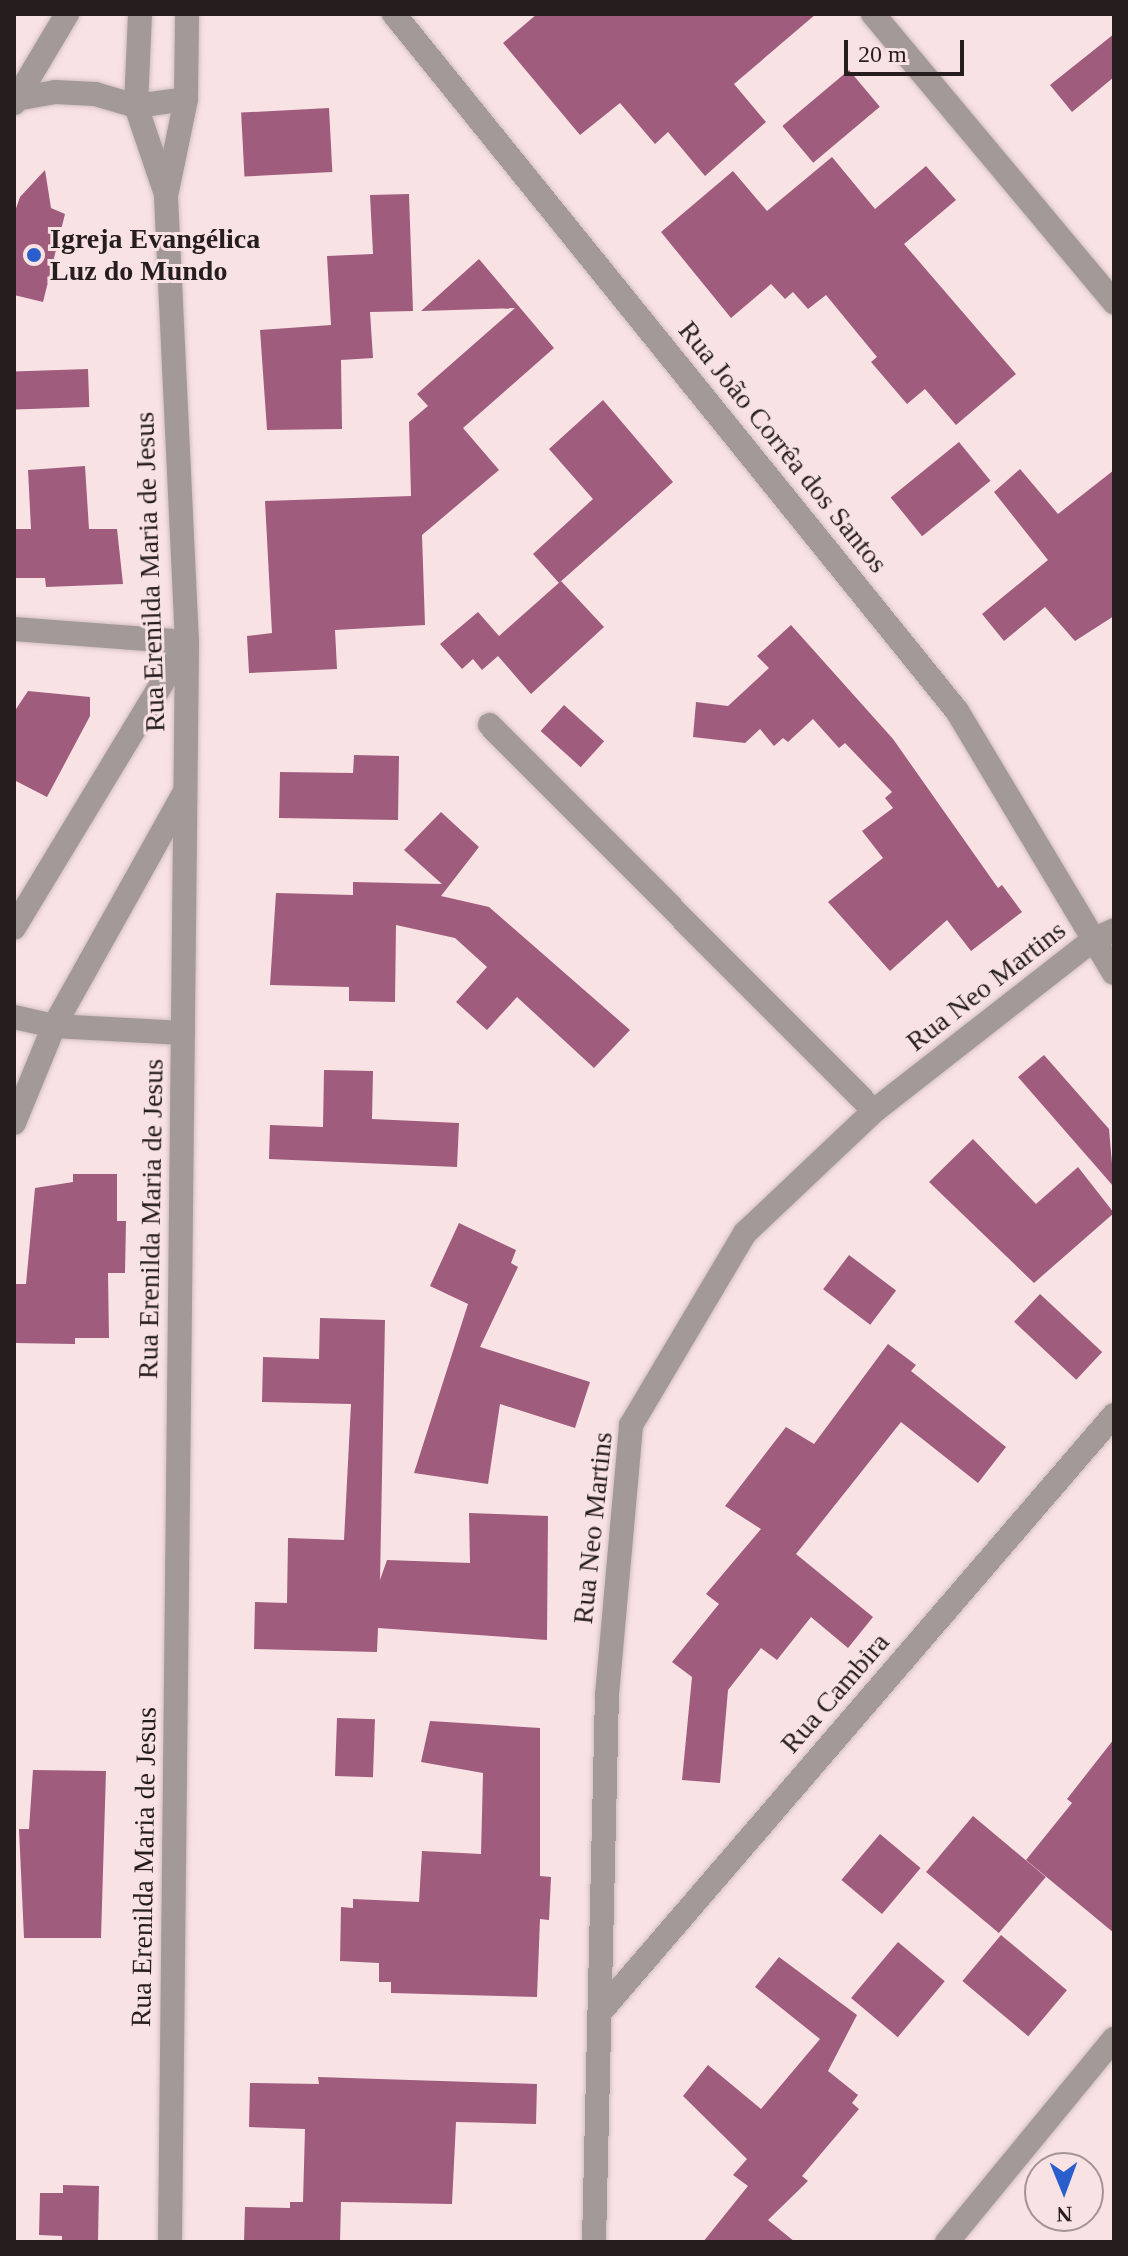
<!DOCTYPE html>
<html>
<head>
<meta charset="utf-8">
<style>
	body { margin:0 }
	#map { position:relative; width:1128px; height:2256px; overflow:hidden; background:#f8e2e4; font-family:Georgia,serif }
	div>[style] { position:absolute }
	.building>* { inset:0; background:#9f5c7d; transform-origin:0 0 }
	.roads { filter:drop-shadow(0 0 2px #d2bfc0) drop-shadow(0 0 2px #d2bfc0) }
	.minor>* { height:24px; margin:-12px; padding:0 12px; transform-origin:12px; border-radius:12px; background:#a39a98 }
	.dots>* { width:22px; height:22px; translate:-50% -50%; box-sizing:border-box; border:4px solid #f8e2e4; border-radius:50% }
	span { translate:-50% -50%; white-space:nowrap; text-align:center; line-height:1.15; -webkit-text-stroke:6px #f8e2e4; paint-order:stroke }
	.poi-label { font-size:28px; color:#251d1e; font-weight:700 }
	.left { translate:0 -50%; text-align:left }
	.street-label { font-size:28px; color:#251d1e }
	.frame { position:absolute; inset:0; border:16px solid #251d1e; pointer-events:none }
	.north { position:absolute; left:1024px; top:2152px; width:80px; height:80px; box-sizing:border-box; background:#f8e2e4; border:2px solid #a49395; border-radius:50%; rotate:179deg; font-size:22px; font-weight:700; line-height:32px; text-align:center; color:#251d1e }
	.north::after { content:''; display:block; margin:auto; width:28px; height:36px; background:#2a5ecc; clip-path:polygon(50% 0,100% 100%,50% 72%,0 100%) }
	.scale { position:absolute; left:844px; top:40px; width:120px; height:36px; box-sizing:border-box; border:4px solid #251d1e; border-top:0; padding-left:10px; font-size:24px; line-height:28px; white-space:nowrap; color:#251d1e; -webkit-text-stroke:6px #f8e2e4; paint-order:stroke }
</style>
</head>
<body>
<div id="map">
	<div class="building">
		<i style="clip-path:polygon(537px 14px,816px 14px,734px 84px,766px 122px,705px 176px,668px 132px,655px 144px,620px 103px,580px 135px,503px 43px)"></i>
		<i style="clip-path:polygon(1114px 34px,1114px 77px,1072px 112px,1050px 85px)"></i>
		<i style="left:849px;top:70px;width:48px;height:87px;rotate:50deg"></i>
		<i style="left:329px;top:108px;width:64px;height:88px;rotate:87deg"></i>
		<i style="clip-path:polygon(832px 157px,875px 209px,926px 166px,956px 200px,904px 244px,1016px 374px,956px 425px,925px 389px,907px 404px,871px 362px,877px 357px,826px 295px,808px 309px,793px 292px,785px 299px,771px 284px,731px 318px,661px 232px,733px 171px,767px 211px)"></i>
		<i style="clip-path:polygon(45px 170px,51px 208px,65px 214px,43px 302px,14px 295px,14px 214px,20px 197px)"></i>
		<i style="clip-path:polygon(409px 194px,413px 311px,370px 312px,373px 358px,341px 360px,342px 429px,267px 430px,260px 330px,331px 325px,327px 256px,373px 254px,370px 195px)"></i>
		<i style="clip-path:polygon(479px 259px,554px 348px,463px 428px,499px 470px,422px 535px,425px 625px,335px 630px,337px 669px,249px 673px,247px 636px,272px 633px,265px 501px,411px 496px,409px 422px,428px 406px,417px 394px,515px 308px,421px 311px)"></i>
		<i style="left:88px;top:369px;width:38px;height:74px;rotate:88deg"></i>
		<i style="clip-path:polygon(603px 400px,673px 482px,559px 583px,533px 554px,593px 499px,549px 449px)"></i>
		<i style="left:959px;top:442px;width:50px;height:88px;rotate:51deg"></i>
		<i style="clip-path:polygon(85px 466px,89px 529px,117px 529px,123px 584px,46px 587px,45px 578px,14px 578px,14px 529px,31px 529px,28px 470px)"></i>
		<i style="clip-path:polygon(1020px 469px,1058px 514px,1114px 470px,1114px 616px,1075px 641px,1045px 607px,1004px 641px,982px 614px,1048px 560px,994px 492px)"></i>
		<i style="clip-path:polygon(561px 581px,604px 627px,531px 694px,498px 656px,482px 670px,473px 659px,462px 669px,440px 644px,478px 612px,499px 636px)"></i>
		<i style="clip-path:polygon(791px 625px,893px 739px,998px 888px,1002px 885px,1022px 912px,971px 951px,947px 920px,890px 971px,828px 902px,883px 858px,862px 831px,893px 808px,885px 798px,892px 792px,845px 743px,839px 748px,813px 719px,788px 742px,783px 738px,774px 746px,760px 729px,745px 743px,693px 737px,696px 702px,728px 706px,769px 668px,757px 656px)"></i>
		<i style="clip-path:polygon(28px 691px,90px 697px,90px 716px,47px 797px,14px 780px,14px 712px)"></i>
		<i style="left:564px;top:705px;width:54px;height:35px;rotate:42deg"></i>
		<i style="clip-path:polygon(354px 755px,399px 756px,398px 820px,279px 818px,280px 772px,353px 773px)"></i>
		<i style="clip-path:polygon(441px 812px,479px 847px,441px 896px,489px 907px,630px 1030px,594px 1068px,517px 997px,487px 1030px,456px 1002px,487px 967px,455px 938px,396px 925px,395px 1002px,349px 1001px,349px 987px,270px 985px,276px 893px,353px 895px,353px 882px,442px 884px,404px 850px)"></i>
		<i style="clip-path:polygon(1044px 1055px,1109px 1129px,1114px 1187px,1018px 1077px)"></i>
		<i style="clip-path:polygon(324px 1070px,373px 1071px,372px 1119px,459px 1123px,457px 1167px,269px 1159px,270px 1125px,323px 1127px)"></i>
		<i style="clip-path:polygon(973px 1139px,1036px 1204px,1078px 1167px,1114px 1213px,1034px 1283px,929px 1182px)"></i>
		<i style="clip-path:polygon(73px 1174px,117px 1174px,117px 1221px,126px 1221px,125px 1273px,108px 1273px,109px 1338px,75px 1338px,75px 1344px,14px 1343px,14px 1284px,26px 1284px,35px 1188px,73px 1182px)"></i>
		<i style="clip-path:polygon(459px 1223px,516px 1250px,511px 1263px,518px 1267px,480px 1347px,590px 1382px,575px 1428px,500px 1404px,488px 1484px,414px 1473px,468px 1304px,430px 1286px)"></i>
		<i style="left:849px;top:1255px;width:59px;height:43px;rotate:37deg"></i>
		<i style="left:1040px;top:1294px;width:85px;height:38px;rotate:43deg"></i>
		<i style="clip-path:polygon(320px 1318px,385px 1320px,380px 1580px,387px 1560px,470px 1563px,469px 1513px,548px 1516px,547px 1640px,378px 1628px,377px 1652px,254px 1649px,255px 1602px,287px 1603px,288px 1538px,344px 1540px,351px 1404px,262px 1402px,263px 1357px,319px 1359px)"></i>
		<i style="clip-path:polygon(888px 1344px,916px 1365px,911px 1371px,1006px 1447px,978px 1483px,901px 1422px,796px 1554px,873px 1617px,848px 1648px,811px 1617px,777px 1660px,761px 1648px,728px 1690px,720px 1783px,682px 1780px,692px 1677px,672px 1662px,719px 1604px,706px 1594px,761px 1529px,725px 1506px,786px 1427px,814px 1444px)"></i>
		<i style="left:337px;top:1718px;width:38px;height:58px;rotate:2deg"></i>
		<i style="clip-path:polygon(430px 1721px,540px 1728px,540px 1876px,551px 1877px,549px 1920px,540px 1919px,537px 1997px,391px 1993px,391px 1982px,379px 1982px,379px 1963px,340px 1961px,341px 1907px,353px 1908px,353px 1899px,419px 1902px,422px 1851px,481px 1854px,483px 1773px,421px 1762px)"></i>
		<i style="clip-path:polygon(1114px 1739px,1114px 1933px,1026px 1860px,1072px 1803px,1067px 1799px)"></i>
		<i style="clip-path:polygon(33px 1770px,106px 1771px,101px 1938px,24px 1938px,19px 1829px,29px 1829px)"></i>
		<i style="left:973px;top:1816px;width:95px;height:73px;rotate:40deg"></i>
		<i style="left:880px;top:1834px;width:53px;height:60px;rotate:40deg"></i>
		<i style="left:1001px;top:1935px;width:86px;height:60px;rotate:40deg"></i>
		<i style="left:898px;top:1942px;width:61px;height:73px;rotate:40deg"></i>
		<i style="clip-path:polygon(779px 1957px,857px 2015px,828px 2071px,858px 2095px,852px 2103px,859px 2109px,802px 2176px,808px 2181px,768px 2220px,795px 2242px,703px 2242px,748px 2186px,733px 2175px,747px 2159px,683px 2096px,708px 2065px,761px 2109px,820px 2039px,755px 1987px)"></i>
		<i style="clip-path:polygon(318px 2077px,537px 2084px,536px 2124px,456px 2122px,452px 2204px,341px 2202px,340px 2242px,244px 2242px,245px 2207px,290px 2208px,290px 2202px,303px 2202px,305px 2129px,249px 2127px,250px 2083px,319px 2084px)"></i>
		<i style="clip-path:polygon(63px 2185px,99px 2186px,98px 2242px,62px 2242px,62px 2236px,39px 2235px,40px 2193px,63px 2193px)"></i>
	</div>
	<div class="roads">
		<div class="minor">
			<i style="left:140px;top:14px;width:92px;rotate:92.5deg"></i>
			<i style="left:136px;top:106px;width:93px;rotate:71.2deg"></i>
			<i style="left:394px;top:14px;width:896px;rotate:51.07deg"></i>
			<i style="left:957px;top:711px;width:305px;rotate:59.1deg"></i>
			<i style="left:873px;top:14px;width:376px;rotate:50.1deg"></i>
			<i style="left:16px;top:99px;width:40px;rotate:-10deg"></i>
			<i style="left:55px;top:92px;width:40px;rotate:2.9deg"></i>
			<i style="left:95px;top:94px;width:43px;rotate:16.3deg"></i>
			<i style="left:136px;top:106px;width:50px;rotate:-8deg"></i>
			<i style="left:14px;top:103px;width:104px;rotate:-59.2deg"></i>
			<i style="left:14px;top:629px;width:173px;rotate:4.3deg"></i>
			<i style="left:187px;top:642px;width:334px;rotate:121.2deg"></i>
			<i style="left:490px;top:725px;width:544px;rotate:45.15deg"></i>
			<i style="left:14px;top:1017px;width:41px;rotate:12.7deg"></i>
			<i style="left:54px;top:1026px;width:129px;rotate:3.1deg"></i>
			<i style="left:14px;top:1123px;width:105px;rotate:-67.6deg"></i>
			<i style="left:54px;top:1026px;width:265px;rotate:-60.8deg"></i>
			<i style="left:602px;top:2010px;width:785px;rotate:-49.29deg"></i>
			<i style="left:170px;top:2242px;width:1600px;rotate:-89.39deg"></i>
			<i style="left:187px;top:642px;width:446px;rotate:-92.7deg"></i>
			<i style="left:166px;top:196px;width:99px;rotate:-78.3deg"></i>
			<i style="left:186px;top:99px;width:85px;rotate:-89.3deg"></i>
			<i style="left:594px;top:2242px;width:547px;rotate:-88.64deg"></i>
			<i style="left:607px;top:1695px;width:271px;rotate:-84.9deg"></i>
			<i style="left:631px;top:1425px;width:223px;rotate:-59.3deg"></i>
			<i style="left:745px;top:1233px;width:178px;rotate:-43.4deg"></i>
			<i style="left:874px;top:1111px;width:278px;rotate:-38deg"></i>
			<i style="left:1093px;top:940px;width:23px;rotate:-25deg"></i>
			<i style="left:947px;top:2242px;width:263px;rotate:-50.6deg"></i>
		</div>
	</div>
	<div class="dots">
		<i style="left:34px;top:255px;background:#2a5ecc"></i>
	</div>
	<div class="poi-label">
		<span class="left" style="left:50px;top:255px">Igreja Evangélica<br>Luz do Mundo</span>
	</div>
	<div class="street-label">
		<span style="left:783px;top:447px;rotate:51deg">Rua João Corrêa dos Santos</span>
		<span style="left:150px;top:572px;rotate:-92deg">Rua Erenilda Maria de Jesus</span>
		<span style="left:986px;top:986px;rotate:-38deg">Rua Neo Martins</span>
		<span style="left:151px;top:1219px;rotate:-89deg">Rua Erenilda Maria de Jesus</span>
		<span style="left:593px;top:1528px;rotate:-84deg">Rua Neo Martins</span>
		<span style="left:835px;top:1693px;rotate:-49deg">Rua Cambira</span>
		<span style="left:144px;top:1867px;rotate:-89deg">Rua Erenilda Maria de Jesus</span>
	</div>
	<div class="frame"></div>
	<div class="north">N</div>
	<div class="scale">20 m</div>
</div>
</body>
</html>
